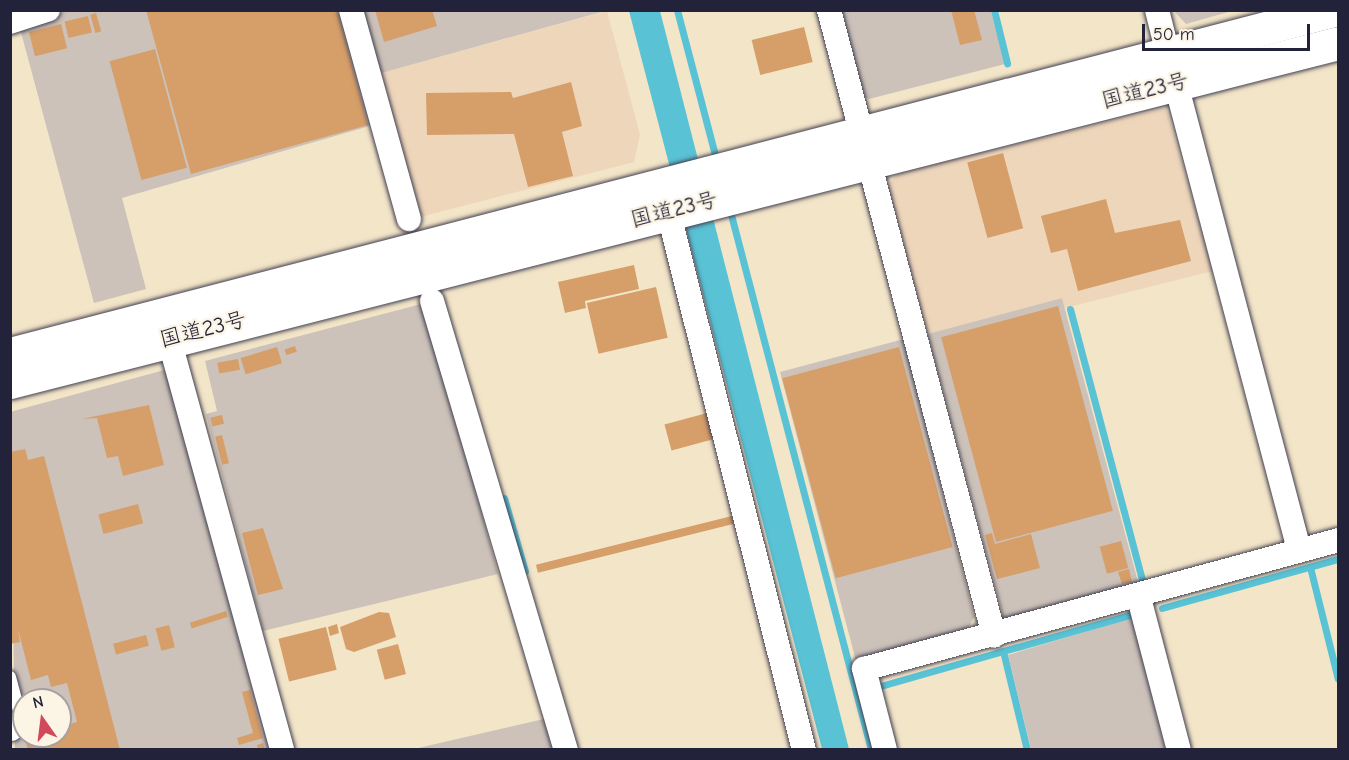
<!DOCTYPE html>
<html>
<head>
<meta charset="utf-8">
<style>
	body { margin:0 }
	#map { position:relative; width:1349px; height:760px; overflow:hidden; background:#f3e5c8; font-family:"Comic Neue","Klee One",sans-serif }
	div>[style] { position:absolute }
	.built>* { inset:0; background:#eed6bb }
	.industrial>* { inset:0; background:#ccc2b9; transform-origin:0 0 }
	.water>* { inset:0; background:#59c2d5 }
	.stream>* { height:7px; margin:-3.5px; padding:0 3.5px; transform-origin:3.5px; border-radius:3.5px; background:#59c2d5 }
	.building>* { inset:0; background:#d69e68; transform-origin:0 0 }
	.roads { filter:drop-shadow(0 0 2px #413f50) drop-shadow(0 0 2px #413f50) }
	.service>* { height:12px; margin:-6px; padding:0 6px; transform-origin:6px; border-radius:6px; background:#fff }
	.minor>* { height:24px; margin:-12px; padding:0 12px; transform-origin:12px; border-radius:12px; background:#fff }
	.trunk>* { height:33px; margin:-16.5px; padding:0 16.5px; transform-origin:16.5px; border-radius:16.5px; background:#fff }
	span { translate:-50% -50%; white-space:nowrap; text-align:center; line-height:1.15; -webkit-text-stroke:5px #fcf5e5; paint-order:stroke }
	.street-label { font-size:22px; color:#22223b }
	.frame { position:absolute; inset:0; border:12px solid #22223b; pointer-events:none }
	.north { position:absolute; left:12px; top:688px; width:60px; height:60px; box-sizing:border-box; background:#fcf5e5; border:2px solid #a5a1a1; border-radius:50%; rotate:346deg; font-size:16px; font-weight:700; line-height:24px; text-align:center; color:#22223b }
	.north::after { content:''; display:block; margin:auto; width:21px; height:27px; background:#d1495b; clip-path:polygon(50% 0,100% 100%,50% 72%,0 100%) }
	.scale { position:absolute; left:1142px; top:24px; width:168px; height:27px; box-sizing:border-box; border:3px solid #22223b; border-top:0; padding-left:8px; font-size:18px; line-height:21px; white-space:nowrap; color:#22223b; -webkit-text-stroke:4px #fcf5e5; paint-order:stroke }
</style>
</head>
<body>
<div id="map">
	<div class="built">
		<i style="clip-path:polygon(607px 11px,640px 135px,634px 162px,416px 218px,378px 74px)"></i>
		<i style="clip-path:polygon(1166px 108px,1213px 271px,1065px 308px,1062px 298px,928px 334px,888px 185px,899px 173px)"></i>
	</div>
	<div class="industrial">
		<i style="clip-path:polygon(70px 10px,339px 11px,373px 125px,122px 198px,146px 289px,94px 303px,19px 25px)"></i>
		<i style="clip-path:polygon(357px 10px,605px 11px,378px 74px)"></i>
		<i style="clip-path:polygon(839px 11px,991px 11px,1005px 64px,869px 99px,862px 95px)"></i>
		<i style="clip-path:polygon(1174px 11px,1232px 11px,1186px 24px)"></i>
		<i style="left:1062px;top:298px;width:295px;height:139px;rotate:75deg"></i>
		<i style="clip-path:polygon(425px 303px,498px 574px,263px 631px,206px 414px,217px 411px,205px 361px)"></i>
		<i style="clip-path:polygon(904px 339px,974px 617px,967px 630px,856px 661px,780px 372px)"></i>
		<i style="clip-path:polygon(evenodd,168px 369px,274px 749px,15px 749px,10px 412px,168px 369px,24px 700px,60px 700px,60px 736px,24px 736px,24px 700px)"></i>
		<i style="clip-path:polygon(1132px 618px,1166px 749px,1031px 749px,1008px 655px)"></i>
		<i style="clip-path:polygon(544px 719px,553px 749px,414px 749px)"></i>
	</div>
	<div class="water">
		<i style="clip-path:polygon(629px 11px,660px 11px,849px 749px,822px 749px)"></i>
	</div>
	<div class="stream">
		<i style="left:677px;top:10px;width:157px;rotate:75.3deg"></i>
		<i style="left:994px;top:10px;width:55px;rotate:76.2deg"></i>
		<i style="left:729px;top:207px;width:561px;rotate:75.34deg"></i>
		<i style="left:1070px;top:309px;width:280px;rotate:75.1deg"></i>
		<i style="left:504px;top:498px;width:76px;rotate:74deg"></i>
		<i style="left:1310px;top:567px;width:115px;rotate:76deg"></i>
		<i style="left:1162px;top:608px;width:183px;rotate:-15.6deg"></i>
		<i style="left:1003px;top:651px;width:102px;rotate:76.4deg"></i>
		<i style="left:877px;top:687px;width:263px;rotate:-15.9deg"></i>
	</div>
	<div class="building">
		<i style="clip-path:polygon(146px 10px,337px 10px,368px 125px,191px 174px)"></i>
		<i style="clip-path:polygon(375px 10px,432px 10px,437px 26px,384px 42px)"></i>
		<i style="clip-path:polygon(951px 10px,974px 10px,982px 40px,960px 45px)"></i>
		<i style="left:96px;top:13px;width:19px;height:6px;rotate:74deg"></i>
		<i style="left:88px;top:16px;width:17px;height:24px;rotate:77deg"></i>
		<i style="left:61px;top:24px;width:25px;height:33px;rotate:76deg"></i>
		<i style="left:804px;top:27px;width:36px;height:54px;rotate:76deg"></i>
		<i style="left:155px;top:49px;width:123px;height:47px;rotate:75deg"></i>
		<i style="clip-path:polygon(571px 82px,582px 126px,562px 132px,573px 176px,528px 187px,514px 134px,427px 135px,426px 93px,511px 92px,513px 98px)"></i>
		<i style="left:1003px;top:153px;width:78px;height:37px;rotate:75deg"></i>
		<i style="clip-path:polygon(1106px 199px,1115px 233px,1180px 220px,1191px 261px,1078px 291px,1067px 249px,1051px 253px,1041px 216px)"></i>
		<i style="clip-path:polygon(634px 265px,639px 289px,585px 301px,586px 308px,565px 313px,558px 282px)"></i>
		<i style="left:656px;top:287px;width:52px;height:71px;rotate:77deg"></i>
		<i style="left:1058px;top:306px;width:212px;height:121px;rotate:75deg"></i>
		<i style="left:295px;top:346px;width:6px;height:11px;rotate:72deg"></i>
		<i style="left:277px;top:347px;width:17px;height:38px;rotate:73deg"></i>
		<i style="left:899px;top:347px;width:207px;height:121px;rotate:75deg"></i>
		<i style="left:238px;top:359px;width:11px;height:21px;rotate:80deg"></i>
		<i style="clip-path:polygon(149px 405px,164px 465px,123px 476px,118px 456px,107px 458px,97px 418px,82px 419px)"></i>
		<i style="left:707px;top:413px;width:27px;height:44px;rotate:75deg"></i>
		<i style="left:222px;top:415px;width:9px;height:12px;rotate:77deg"></i>
		<i style="left:222px;top:435px;width:29px;height:7px;rotate:76deg"></i>
		<i style="clip-path:polygon(25px 449px,28px 460px,44px 456px,120px 750px,28px 750px,24px 736px,60px 736px,60px 727px,77px 722px,67px 683px,51px 687px,48px 675px,31px 680px,18px 629px,20px 642px,10px 644px,10px 452px)"></i>
		<i style="left:138px;top:504px;width:20px;height:41px;rotate:75deg"></i>
		<i style="left:732px;top:516px;width:8px;height:202px;rotate:76deg"></i>
		<i style="clip-path:polygon(263px 528px,283px 589px,258px 595px,242px 533px)"></i>
		<i style="clip-path:polygon(992px 533px,995px 544px,1031px 534px,1040px 568px,997px 579px,985px 535px)"></i>
		<i style="left:1121px;top:541px;width:28px;height:22px;rotate:75deg"></i>
		<i style="clip-path:polygon(1129px 569px,1132px 582px,1122px 584px,1118px 572px)"></i>
		<i style="left:226px;top:611px;width:6px;height:38px;rotate:72deg"></i>
		<i style="clip-path:polygon(379px 612px,389px 613px,396px 637px,354px 652px,346px 649px,340px 627px)"></i>
		<i style="clip-path:polygon(337px 624px,339px 633px,330px 636px,328px 627px)"></i>
		<i style="left:169px;top:625px;width:23px;height:14px;rotate:75deg"></i>
		<i style="left:326px;top:627px;width:44px;height:49px;rotate:76deg"></i>
		<i style="left:146px;top:635px;width:11px;height:34px;rotate:75deg"></i>
		<i style="left:398px;top:644px;width:31px;height:22px;rotate:75deg"></i>
		<i style="clip-path:polygon(250px 690px,263px 738px,239px 745px,237px 738px,253px 733px,242px 692px)"></i>
		<i style="clip-path:polygon(263px 743px,265px 750px,258px 750px,257px 745px)"></i>
	</div>
	<div class="roads">
		<div class="service">
			<i style="left:10px;top:677px;width:51px;rotate:75.1deg"></i>
			<i style="left:23px;top:726px;width:12px;rotate:166deg"></i>
		</div>
		<div class="minor">
			<i style="left:351px;top:10px;width:217px;rotate:74.5deg"></i>
			<i style="left:829px;top:10px;width:647px;rotate:75.23deg"></i>
			<i style="left:1157px;top:10px;width:41px;rotate:76deg"></i>
			<i style="left:10px;top:22px;width:40px;rotate:-18deg"></i>
			<i style="left:1176px;top:84px;width:482px;rotate:75.2deg"></i>
			<i style="left:668px;top:211px;width:556px;rotate:75.84deg"></i>
			<i style="left:432px;top:301px;width:469px;rotate:73.4deg"></i>
			<i style="left:169px;top:339px;width:426px;rotate:74.6deg"></i>
			<i style="left:1139px;top:598px;width:157px;rotate:75.3deg"></i>
			<i style="left:10px;top:729px;width:1px"></i>
			<i style="left:885px;top:750px;width:84px;rotate:-104.5deg"></i>
			<i style="left:864px;top:669px;width:491px;rotate:-15.2deg"></i>
		</div>
		<div class="trunk">
			<i style="left:10px;top:354px;width:1368px;rotate:-14.56deg"></i>
			<i style="left:10px;top:382px;width:1371px;rotate:-14.32deg"></i>
		</div>
	</div>
	<div class="street-label">
		<span style="left:1145px;top:91px;rotate:-14deg">国道23号</span>
		<span style="left:674px;top:210px;rotate:-14deg">国道23号</span>
		<span style="left:203px;top:330px;rotate:-14deg">国道23号</span>
	</div>
	<div class="frame"></div>
	<div class="north">N</div>
	<div class="scale">50 m</div>
</div>
</body>
</html>
